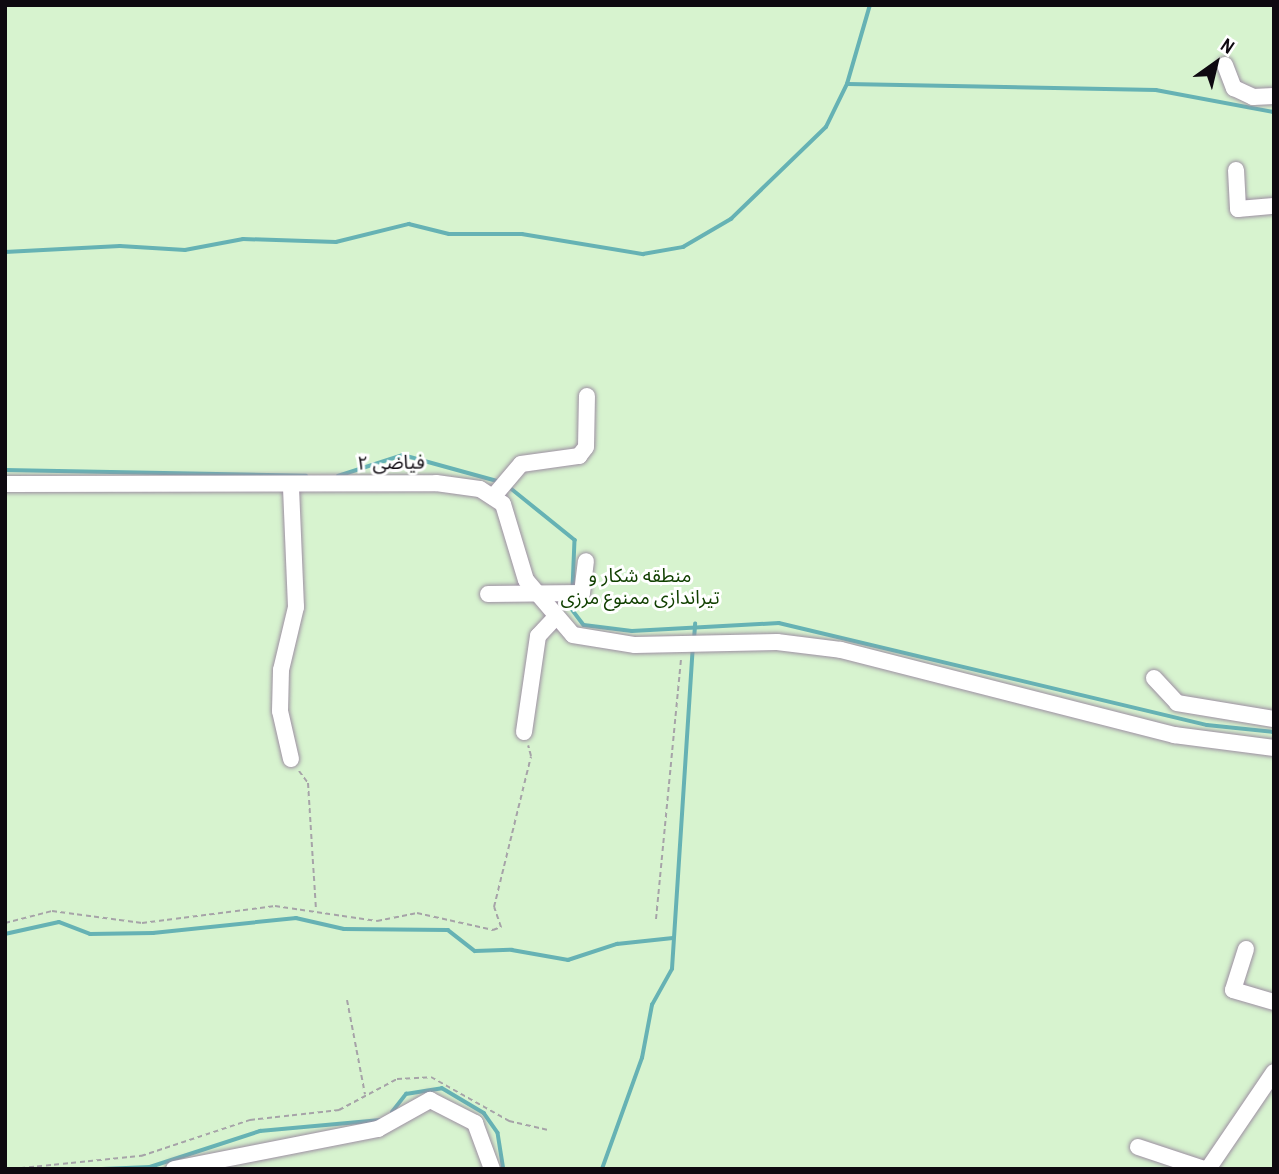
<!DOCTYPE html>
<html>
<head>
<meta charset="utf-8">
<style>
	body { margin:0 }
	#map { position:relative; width:1279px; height:1174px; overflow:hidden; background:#fcf9fd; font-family:"Archivo Narrow","Noto Sans Arabic",sans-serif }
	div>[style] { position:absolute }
	.green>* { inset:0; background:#d7f3cf; transform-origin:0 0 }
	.stream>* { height:3.5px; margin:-1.75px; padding:0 1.75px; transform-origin:1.75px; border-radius:1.75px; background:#66b2b4 }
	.path>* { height:2px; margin-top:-1px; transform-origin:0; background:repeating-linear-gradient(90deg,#a6a3a8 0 5px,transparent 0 8.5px) }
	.roads { filter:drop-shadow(0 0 2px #9d8fa2) drop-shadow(0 0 2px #9d8fa2) }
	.minor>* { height:16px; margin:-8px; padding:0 8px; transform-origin:8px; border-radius:8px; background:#fff }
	span { translate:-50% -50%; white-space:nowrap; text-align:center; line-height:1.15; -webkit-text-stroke:6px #fff; paint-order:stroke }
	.street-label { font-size:19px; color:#0e0910 }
	.park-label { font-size:19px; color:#114000 }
	.frame { position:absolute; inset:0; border:7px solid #0e0910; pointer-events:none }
	.north { position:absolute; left:1181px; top:28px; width:70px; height:70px; -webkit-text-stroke:5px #fff; paint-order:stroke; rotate:34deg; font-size:19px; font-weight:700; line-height:28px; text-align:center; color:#0e0910 }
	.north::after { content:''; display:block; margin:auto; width:24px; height:32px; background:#0e0910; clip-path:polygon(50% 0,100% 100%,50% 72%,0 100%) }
</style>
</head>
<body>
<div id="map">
	<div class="green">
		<i style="left:5px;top:5px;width:1269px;height:1164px"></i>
	</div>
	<div class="stream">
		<i style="left:848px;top:84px;width:308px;rotate:1.1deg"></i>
		<i style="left:1156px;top:90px;width:120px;rotate:10.6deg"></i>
		<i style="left:5px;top:252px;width:115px;rotate:-3deg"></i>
		<i style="left:120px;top:246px;width:65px;rotate:3.5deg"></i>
		<i style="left:185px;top:250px;width:59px;rotate:-10.7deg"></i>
		<i style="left:243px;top:239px;width:93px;rotate:1.8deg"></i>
		<i style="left:336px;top:242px;width:75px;rotate:-13.9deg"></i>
		<i style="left:409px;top:224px;width:41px;rotate:14deg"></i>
		<i style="left:449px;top:234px;width:73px"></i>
		<i style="left:522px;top:234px;width:123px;rotate:9.4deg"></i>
		<i style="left:643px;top:254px;width:41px;rotate:-9.9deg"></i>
		<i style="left:683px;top:247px;width:56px;rotate:-30.3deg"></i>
		<i style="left:731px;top:219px;width:132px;rotate:-44.1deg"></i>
		<i style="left:826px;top:127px;width:48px;rotate:-64deg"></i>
		<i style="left:847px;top:84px;width:82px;rotate:-73.8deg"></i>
		<i style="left:5px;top:470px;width:301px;rotate:1.1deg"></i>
		<i style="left:338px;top:476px;width:68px;rotate:-17.9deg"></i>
		<i style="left:403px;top:455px;width:102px;rotate:15.4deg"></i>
		<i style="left:508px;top:486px;width:86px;rotate:38.9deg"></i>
		<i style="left:575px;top:540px;width:49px;rotate:92.3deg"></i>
		<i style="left:572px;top:597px;width:11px;rotate:95deg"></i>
		<i style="left:571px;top:608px;width:21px;rotate:53deg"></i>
		<i style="left:584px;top:625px;width:48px;rotate:7.1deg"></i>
		<i style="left:632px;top:631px;width:147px;rotate:-3.1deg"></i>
		<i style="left:779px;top:623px;width:440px;rotate:13.4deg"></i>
		<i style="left:1207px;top:725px;width:67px;rotate:6deg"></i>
		<i style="left:694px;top:640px;width:16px;rotate:-86deg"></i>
		<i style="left:5px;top:934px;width:55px;rotate:-12.5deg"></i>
		<i style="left:59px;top:922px;width:33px;rotate:21deg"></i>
		<i style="left:90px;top:934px;width:63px;rotate:-0.9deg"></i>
		<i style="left:153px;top:933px;width:144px;rotate:-6deg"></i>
		<i style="left:296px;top:918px;width:49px;rotate:12.9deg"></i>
		<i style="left:344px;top:929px;width:104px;rotate:0.6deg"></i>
		<i style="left:448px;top:930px;width:34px;rotate:38deg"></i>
		<i style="left:475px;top:951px;width:37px;rotate:-2deg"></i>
		<i style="left:512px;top:950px;width:57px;rotate:10.1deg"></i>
		<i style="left:568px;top:960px;width:52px;rotate:-18.1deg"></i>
		<i style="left:617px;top:944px;width:56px;rotate:-6.1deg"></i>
		<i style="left:392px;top:1112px;width:23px;rotate:-52deg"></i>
		<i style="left:406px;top:1094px;width:36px;rotate:-9deg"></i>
		<i style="left:442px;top:1088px;width:49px;rotate:30.8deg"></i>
		<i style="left:484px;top:1113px;width:24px;rotate:55deg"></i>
		<i style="left:498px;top:1133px;width:36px;rotate:81deg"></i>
		<i style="left:102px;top:1169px;width:48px;rotate:-2.4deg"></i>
		<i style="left:150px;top:1167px;width:116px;rotate:-18.1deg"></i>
		<i style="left:260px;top:1131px;width:121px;rotate:-5.2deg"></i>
		<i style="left:602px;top:1169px;width:118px;rotate:-70.2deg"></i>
		<i style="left:642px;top:1058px;width:54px;rotate:-79.3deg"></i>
		<i style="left:652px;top:1005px;width:41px;rotate:-60.9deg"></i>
		<i style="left:672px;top:969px;width:322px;rotate:-86.3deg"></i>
	</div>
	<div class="path">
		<i style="left:299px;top:771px;width:15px;rotate:53deg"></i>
		<i style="left:308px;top:783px;width:127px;rotate:86.4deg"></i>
		<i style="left:656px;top:919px;width:263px;rotate:-84.5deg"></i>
		<i style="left:5px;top:923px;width:49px;rotate:-14.3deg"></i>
		<i style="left:52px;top:911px;width:91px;rotate:7.6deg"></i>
		<i style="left:142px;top:923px;width:134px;rotate:-7.3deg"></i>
		<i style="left:275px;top:906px;width:103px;rotate:8.4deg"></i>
		<i style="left:377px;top:921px;width:41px;rotate:-11.3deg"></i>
		<i style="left:417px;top:913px;width:78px;rotate:12.6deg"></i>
		<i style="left:493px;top:930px;width:9px;rotate:-21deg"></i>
		<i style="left:501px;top:927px;width:21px;rotate:-109deg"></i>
		<i style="left:494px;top:907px;width:155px;rotate:-76.2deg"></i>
		<i style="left:531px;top:756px;width:11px;rotate:-105deg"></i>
		<i style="left:347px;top:1000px;width:96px;rotate:79.2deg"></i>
		<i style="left:12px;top:1169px;width:130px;rotate:-5.8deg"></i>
		<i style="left:141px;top:1156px;width:115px;rotate:-18.3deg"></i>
		<i style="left:250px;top:1120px;width:90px;rotate:-6.4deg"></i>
		<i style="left:339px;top:1110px;width:66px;rotate:-28.1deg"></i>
		<i style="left:397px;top:1079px;width:34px;rotate:-3deg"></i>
		<i style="left:431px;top:1077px;width:90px;rotate:29.4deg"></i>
		<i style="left:509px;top:1121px;width:39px;rotate:13deg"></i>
	</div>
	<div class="roads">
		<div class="minor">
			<i style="left:1225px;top:65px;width:25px;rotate:69deg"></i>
			<i style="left:1234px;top:88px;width:21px;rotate:25deg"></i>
			<i style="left:1253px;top:97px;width:21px;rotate:-3deg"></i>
			<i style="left:1236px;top:170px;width:39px;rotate:87deg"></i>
			<i style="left:1238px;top:209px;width:36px;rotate:-5deg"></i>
			<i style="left:5px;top:484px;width:431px;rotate:-0.1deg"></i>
			<i style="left:436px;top:483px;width:44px;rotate:7.8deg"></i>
			<i style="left:480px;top:489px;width:27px;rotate:33deg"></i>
			<i style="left:503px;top:504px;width:79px;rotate:73.2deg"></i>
			<i style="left:526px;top:580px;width:72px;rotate:49.5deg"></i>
			<i style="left:573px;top:635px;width:63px;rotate:9.2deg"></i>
			<i style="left:635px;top:645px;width:142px;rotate:-1.2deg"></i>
			<i style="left:777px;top:642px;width:64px;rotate:7.1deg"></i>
			<i style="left:841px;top:650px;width:344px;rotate:14.3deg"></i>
			<i style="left:1174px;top:735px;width:101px;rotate:7.4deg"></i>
			<i style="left:493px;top:497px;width:43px;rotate:-49.7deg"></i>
			<i style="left:521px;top:464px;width:59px;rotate:-7.9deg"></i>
			<i style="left:579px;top:456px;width:11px;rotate:-52deg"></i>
			<i style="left:586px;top:447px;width:51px;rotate:-88.9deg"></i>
			<i style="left:488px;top:594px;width:94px;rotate:-0.6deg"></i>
			<i style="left:582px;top:593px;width:32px;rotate:-83deg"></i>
			<i style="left:1154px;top:678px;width:34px;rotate:47deg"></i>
			<i style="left:1177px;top:703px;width:98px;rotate:9.4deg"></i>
			<i style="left:524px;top:732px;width:97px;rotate:-81.7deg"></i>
			<i style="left:538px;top:636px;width:23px;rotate:-47deg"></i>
			<i style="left:291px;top:759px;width:49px;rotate:-102.9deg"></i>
			<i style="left:280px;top:711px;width:41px;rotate:-88.6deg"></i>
			<i style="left:281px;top:670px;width:65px;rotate:-76.6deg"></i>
			<i style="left:296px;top:607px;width:121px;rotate:-92.4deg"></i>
			<i style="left:1246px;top:949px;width:43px;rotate:107.6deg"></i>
			<i style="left:1233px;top:990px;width:43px;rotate:16.3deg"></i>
			<i style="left:1138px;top:1147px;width:70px;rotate:18.4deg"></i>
			<i style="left:174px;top:1169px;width:208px;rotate:-11.1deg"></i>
			<i style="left:378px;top:1129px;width:60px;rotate:-29.1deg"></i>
			<i style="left:430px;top:1100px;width:51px;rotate:27.1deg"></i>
			<i style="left:475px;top:1123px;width:49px;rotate:69.7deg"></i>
			<i style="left:1208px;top:1169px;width:117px;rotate:-55.8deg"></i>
		</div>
	</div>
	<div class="street-label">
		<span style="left:391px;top:463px;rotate:-1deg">فیاضی ۲</span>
	</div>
	<div class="park-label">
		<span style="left:640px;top:587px">منطقه شکار و<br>تیراندازی ممنوع مرزی</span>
	</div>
	<div class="frame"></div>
	<div class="north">N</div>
</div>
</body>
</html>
